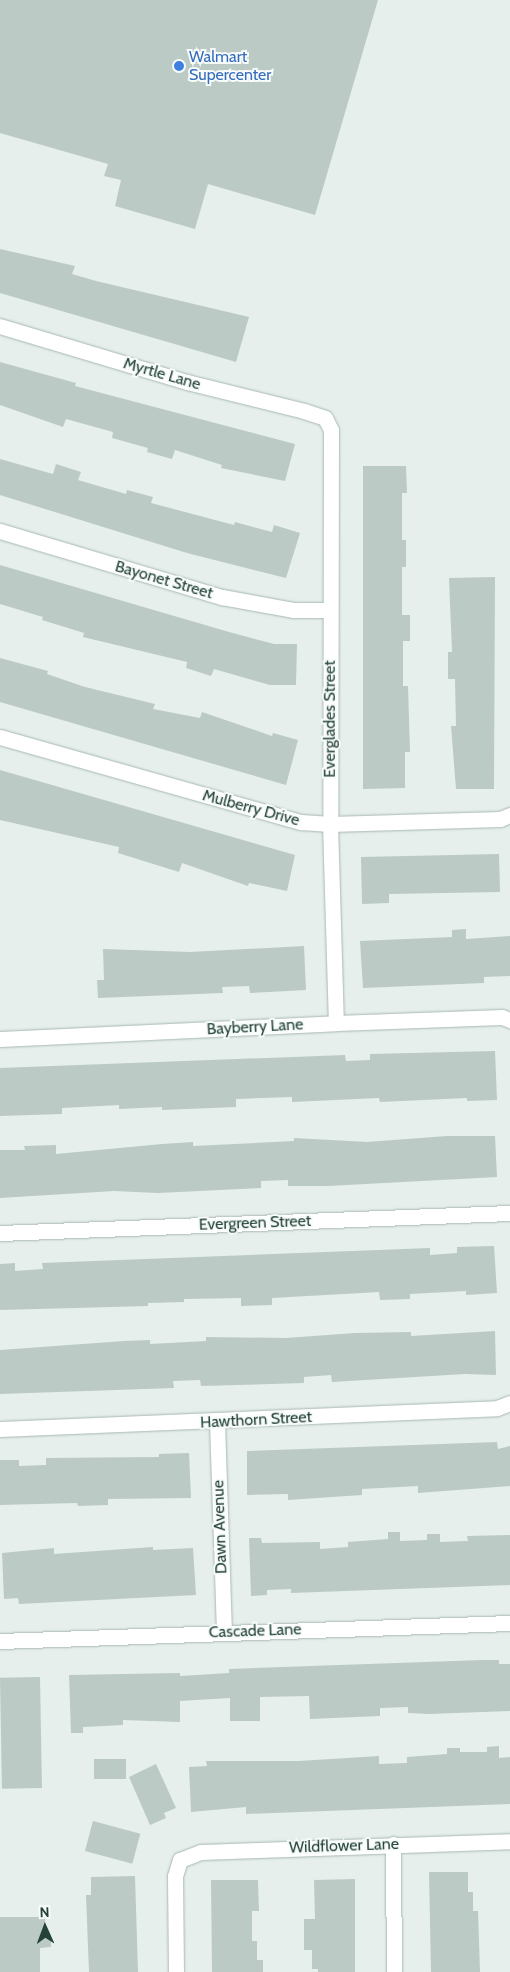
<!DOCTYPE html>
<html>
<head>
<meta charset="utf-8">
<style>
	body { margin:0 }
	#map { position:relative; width:510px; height:1972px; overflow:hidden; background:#e6efeb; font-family:Cabin,sans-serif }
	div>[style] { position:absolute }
	.building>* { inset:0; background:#bbcac4; transform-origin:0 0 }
	.roads { filter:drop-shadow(0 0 1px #a8b8b2) drop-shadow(0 0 1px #a8b8b2) }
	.minor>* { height:15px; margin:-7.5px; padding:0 7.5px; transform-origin:7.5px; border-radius:7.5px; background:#fff }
	.dots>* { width:14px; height:14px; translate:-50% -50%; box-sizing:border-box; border:2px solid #f7fbf9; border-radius:50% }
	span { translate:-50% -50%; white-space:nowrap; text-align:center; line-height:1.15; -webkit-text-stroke:4px #f7fbf9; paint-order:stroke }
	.shop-label { font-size:16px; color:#366cbe }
	.left { translate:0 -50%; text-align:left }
	.street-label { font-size:16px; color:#24423a }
	.north { position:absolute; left:20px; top:1902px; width:50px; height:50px; -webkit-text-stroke:4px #f7fbf9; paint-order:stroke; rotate:358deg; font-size:14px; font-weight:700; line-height:20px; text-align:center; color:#24423a }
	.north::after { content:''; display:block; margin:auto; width:18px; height:22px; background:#24423a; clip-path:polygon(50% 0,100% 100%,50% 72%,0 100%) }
</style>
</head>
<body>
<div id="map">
	<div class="building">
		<i style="clip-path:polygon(0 0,378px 0,315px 215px,208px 184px,195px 229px,115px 206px,121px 180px,104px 176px,108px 164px,0 133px)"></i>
		<i style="clip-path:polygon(0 249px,75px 266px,72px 274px,96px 281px,249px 317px,236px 362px,0 293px)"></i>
		<i style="clip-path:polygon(0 362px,76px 383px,75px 386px,295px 444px,285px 481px,221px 468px,222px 465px,175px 450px,172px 459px,147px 452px,148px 448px,112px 438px,113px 432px,66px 419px,63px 427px,0 405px)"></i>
		<i style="clip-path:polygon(0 459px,53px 474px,56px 464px,81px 472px,78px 480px,126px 494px,127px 490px,153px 497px,151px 503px,234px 525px,235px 522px,272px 532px,274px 525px,300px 533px,286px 578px,187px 553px,0 495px)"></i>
		<i style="clip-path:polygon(363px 466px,406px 466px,407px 493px,402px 493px,402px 540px,406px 540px,406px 567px,402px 567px,402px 615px,410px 615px,410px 641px,403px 641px,403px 686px,408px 686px,410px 752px,405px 752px,405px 788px,363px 789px)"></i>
		<i style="clip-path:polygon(0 565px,229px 632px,274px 644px,297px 644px,296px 685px,270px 685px,214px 669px,211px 676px,186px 668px,187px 662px,83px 637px,84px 633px,42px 620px,43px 617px,0 604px)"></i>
		<i style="clip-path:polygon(495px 577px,494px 789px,456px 789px,451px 726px,456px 726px,455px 679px,448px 679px,448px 652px,452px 652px,449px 578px)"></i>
		<i style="clip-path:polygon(0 658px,48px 671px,47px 674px,85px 687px,155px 704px,153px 709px,200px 718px,202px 712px,272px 736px,273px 733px,298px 740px,286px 785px,0 702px)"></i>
		<i style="clip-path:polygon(0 770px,295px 855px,287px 891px,249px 883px,248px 886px,182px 863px,179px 872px,118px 853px,119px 847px,0 820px)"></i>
		<i style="clip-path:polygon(499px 854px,500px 892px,389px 894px,389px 903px,362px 904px,361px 857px)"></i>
		<i style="clip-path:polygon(466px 929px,466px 939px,510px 936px,510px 976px,484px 977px,484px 983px,363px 988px,360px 941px,452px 937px,452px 930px)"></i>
		<i style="clip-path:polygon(304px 946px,306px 990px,250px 993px,249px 986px,222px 987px,223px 993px,98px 998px,97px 980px,104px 980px,103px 949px,190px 952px)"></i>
		<i style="clip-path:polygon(495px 1051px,497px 1100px,467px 1101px,467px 1098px,380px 1102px,379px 1098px,292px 1102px,292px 1097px,236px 1099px,236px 1107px,162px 1110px,162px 1107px,119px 1109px,119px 1105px,62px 1108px,62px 1114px,0 1116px,0 1068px,345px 1055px,346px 1061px,370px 1060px,370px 1054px)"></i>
		<i style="clip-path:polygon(447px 1136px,495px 1136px,497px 1177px,328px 1186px,288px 1186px,288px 1180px,261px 1181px,261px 1188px,158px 1193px,114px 1191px,0 1198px,0 1150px,25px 1150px,24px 1146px,56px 1145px,56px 1154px,162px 1144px,193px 1142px,193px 1146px,294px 1141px,294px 1138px,367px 1142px)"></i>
		<i style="clip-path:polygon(494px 1246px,497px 1293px,466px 1295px,466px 1291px,410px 1294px,410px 1299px,380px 1300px,379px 1292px,272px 1298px,272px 1305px,241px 1306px,241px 1298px,184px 1299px,184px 1302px,148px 1303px,148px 1306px,0 1310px,0 1264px,15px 1263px,15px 1271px,43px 1269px,42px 1263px,430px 1248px,430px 1255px,457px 1253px,457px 1247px)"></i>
		<i style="clip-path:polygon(495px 1331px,496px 1375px,465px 1374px,332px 1382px,331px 1375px,304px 1377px,304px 1383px,201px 1386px,200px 1380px,173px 1381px,174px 1388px,0 1394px,0 1350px,124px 1341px,150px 1340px,150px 1344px,206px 1341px,206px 1337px,286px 1338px,355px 1333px,411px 1332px,411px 1336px)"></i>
		<i style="clip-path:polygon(497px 1442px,498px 1449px,510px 1446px,510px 1486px,418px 1493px,418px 1486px,362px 1489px,362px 1495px,288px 1500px,288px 1494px,247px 1495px,247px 1451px)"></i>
		<i style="clip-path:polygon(189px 1453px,191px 1498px,108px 1499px,108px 1505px,78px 1506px,77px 1503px,0 1505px,0 1460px,19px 1460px,19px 1466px,46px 1465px,46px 1458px,159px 1457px,159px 1454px)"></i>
		<i style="clip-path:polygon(388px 1532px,400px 1532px,400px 1541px,427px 1540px,427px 1534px,440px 1534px,440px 1542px,468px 1541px,467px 1536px,510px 1535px,510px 1585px,291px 1593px,291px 1589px,267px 1590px,267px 1595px,251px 1596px,249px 1538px,261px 1538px,262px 1543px,320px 1542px,320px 1549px,348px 1547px,348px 1542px,388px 1539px)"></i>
		<i style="clip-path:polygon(153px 1547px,153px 1550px,193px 1548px,196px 1595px,19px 1604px,18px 1598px,4px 1599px,2px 1553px,54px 1548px,54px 1554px)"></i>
		<i style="clip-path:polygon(482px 1660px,499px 1660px,499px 1664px,510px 1664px,510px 1711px,429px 1714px,408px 1713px,408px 1707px,380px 1708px,380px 1716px,310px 1719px,309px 1696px,260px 1697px,260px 1721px,230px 1721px,230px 1698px,180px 1701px,180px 1722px,123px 1720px,123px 1725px,83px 1727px,83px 1733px,71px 1733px,69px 1675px,180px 1673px,180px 1676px,229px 1673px,229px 1669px)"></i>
		<i style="left:40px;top:1677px;width:111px;height:40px;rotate:89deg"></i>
		<i style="clip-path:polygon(499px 1746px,499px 1758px,510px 1757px,510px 1804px,246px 1814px,246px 1807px,191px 1812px,189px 1767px,207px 1766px,206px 1761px,299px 1761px,379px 1756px,379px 1764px,407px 1763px,407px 1757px,447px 1754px,447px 1748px,460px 1748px,460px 1752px,487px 1752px,487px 1747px)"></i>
		<i style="left:126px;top:1759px;width:20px;height:32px;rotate:90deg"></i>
		<i style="clip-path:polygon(156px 1764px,176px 1808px,164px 1813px,166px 1818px,150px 1825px,129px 1777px)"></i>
		<i style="left:93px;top:1821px;width:49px;height:31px;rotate:15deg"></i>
		<i style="clip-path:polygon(429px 1872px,468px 1872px,468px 1892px,473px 1892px,473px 1911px,478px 1911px,480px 1972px,431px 1972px)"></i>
		<i style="clip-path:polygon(135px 1876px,138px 1972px,89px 1972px,86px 1895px,91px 1895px,91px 1877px)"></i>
		<i style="clip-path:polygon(355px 1879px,355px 1972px,318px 1972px,318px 1969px,312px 1969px,312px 1950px,304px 1950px,304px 1919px,315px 1919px,314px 1880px)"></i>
		<i style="clip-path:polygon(211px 1880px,258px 1880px,259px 1911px,252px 1911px,252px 1941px,257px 1941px,257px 1960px,263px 1960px,263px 1972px,212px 1972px)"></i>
		<i style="clip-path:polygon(0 1917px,45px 1917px,46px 1935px,51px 1935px,51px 1947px,40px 1948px,40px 1972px,0 1972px)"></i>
	</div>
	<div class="roads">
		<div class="minor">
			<i style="left:0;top:326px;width:195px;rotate:16.7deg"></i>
			<i style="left:187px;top:382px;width:121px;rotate:13.9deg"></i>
			<i style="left:304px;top:411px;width:22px;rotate:18deg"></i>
			<i style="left:325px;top:418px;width:13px;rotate:63deg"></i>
			<i style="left:331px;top:430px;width:394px;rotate:90.1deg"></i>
			<i style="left:330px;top:824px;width:199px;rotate:88.3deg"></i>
			<i style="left:0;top:531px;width:232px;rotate:16.6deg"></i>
			<i style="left:222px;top:597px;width:72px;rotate:10.4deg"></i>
			<i style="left:293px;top:610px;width:37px"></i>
			<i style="left:0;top:737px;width:313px;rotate:15.8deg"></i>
			<i style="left:301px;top:822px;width:29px;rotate:4deg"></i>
			<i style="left:330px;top:824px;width:170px;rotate:-1.7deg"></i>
			<i style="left:500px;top:819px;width:11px;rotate:-22deg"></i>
			<i style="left:0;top:1039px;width:336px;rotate:-2.7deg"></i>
			<i style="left:336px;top:1023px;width:166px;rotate:-2.1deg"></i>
			<i style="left:502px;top:1017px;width:9px;rotate:21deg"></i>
			<i style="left:0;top:1233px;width:510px;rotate:-2.25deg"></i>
			<i style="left:217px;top:1422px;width:210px;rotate:88.1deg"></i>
			<i style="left:0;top:1429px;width:497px;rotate:-2.4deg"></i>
			<i style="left:497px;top:1408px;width:14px;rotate:-21deg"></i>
			<i style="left:0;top:1641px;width:510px;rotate:-2.02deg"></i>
			<i style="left:393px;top:1844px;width:128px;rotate:89.6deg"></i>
			<i style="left:176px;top:1972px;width:96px;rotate:-90.6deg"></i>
			<i style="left:175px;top:1876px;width:17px;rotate:-73deg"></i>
			<i style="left:180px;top:1860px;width:22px;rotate:-21deg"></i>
			<i style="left:201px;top:1852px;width:309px;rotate:-2deg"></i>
		</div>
	</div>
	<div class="dots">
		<i style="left:179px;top:66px;background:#3f7fe0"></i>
	</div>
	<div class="shop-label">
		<span class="left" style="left:189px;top:66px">Walmart<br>Supercenter</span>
	</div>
	<div class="street-label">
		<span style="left:162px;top:374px;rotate:16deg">Myrtle Lane</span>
		<span style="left:164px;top:580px;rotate:16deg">Bayonet Street</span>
		<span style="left:330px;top:719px;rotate:-90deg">Everglades Street</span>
		<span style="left:251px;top:808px;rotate:15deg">Mulberry Drive</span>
		<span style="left:255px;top:1027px;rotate:-3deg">Bayberry Lane</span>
		<span style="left:255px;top:1223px;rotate:-2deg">Evergreen Street</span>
		<span style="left:256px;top:1420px;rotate:-3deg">Hawthorn Street</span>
		<span style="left:220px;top:1527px;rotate:-92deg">Dawn Avenue</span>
		<span style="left:255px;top:1631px;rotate:-2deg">Cascade Lane</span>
		<span style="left:344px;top:1846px;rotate:-2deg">Wildflower Lane</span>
	</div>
	<div class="north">N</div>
</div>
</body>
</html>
